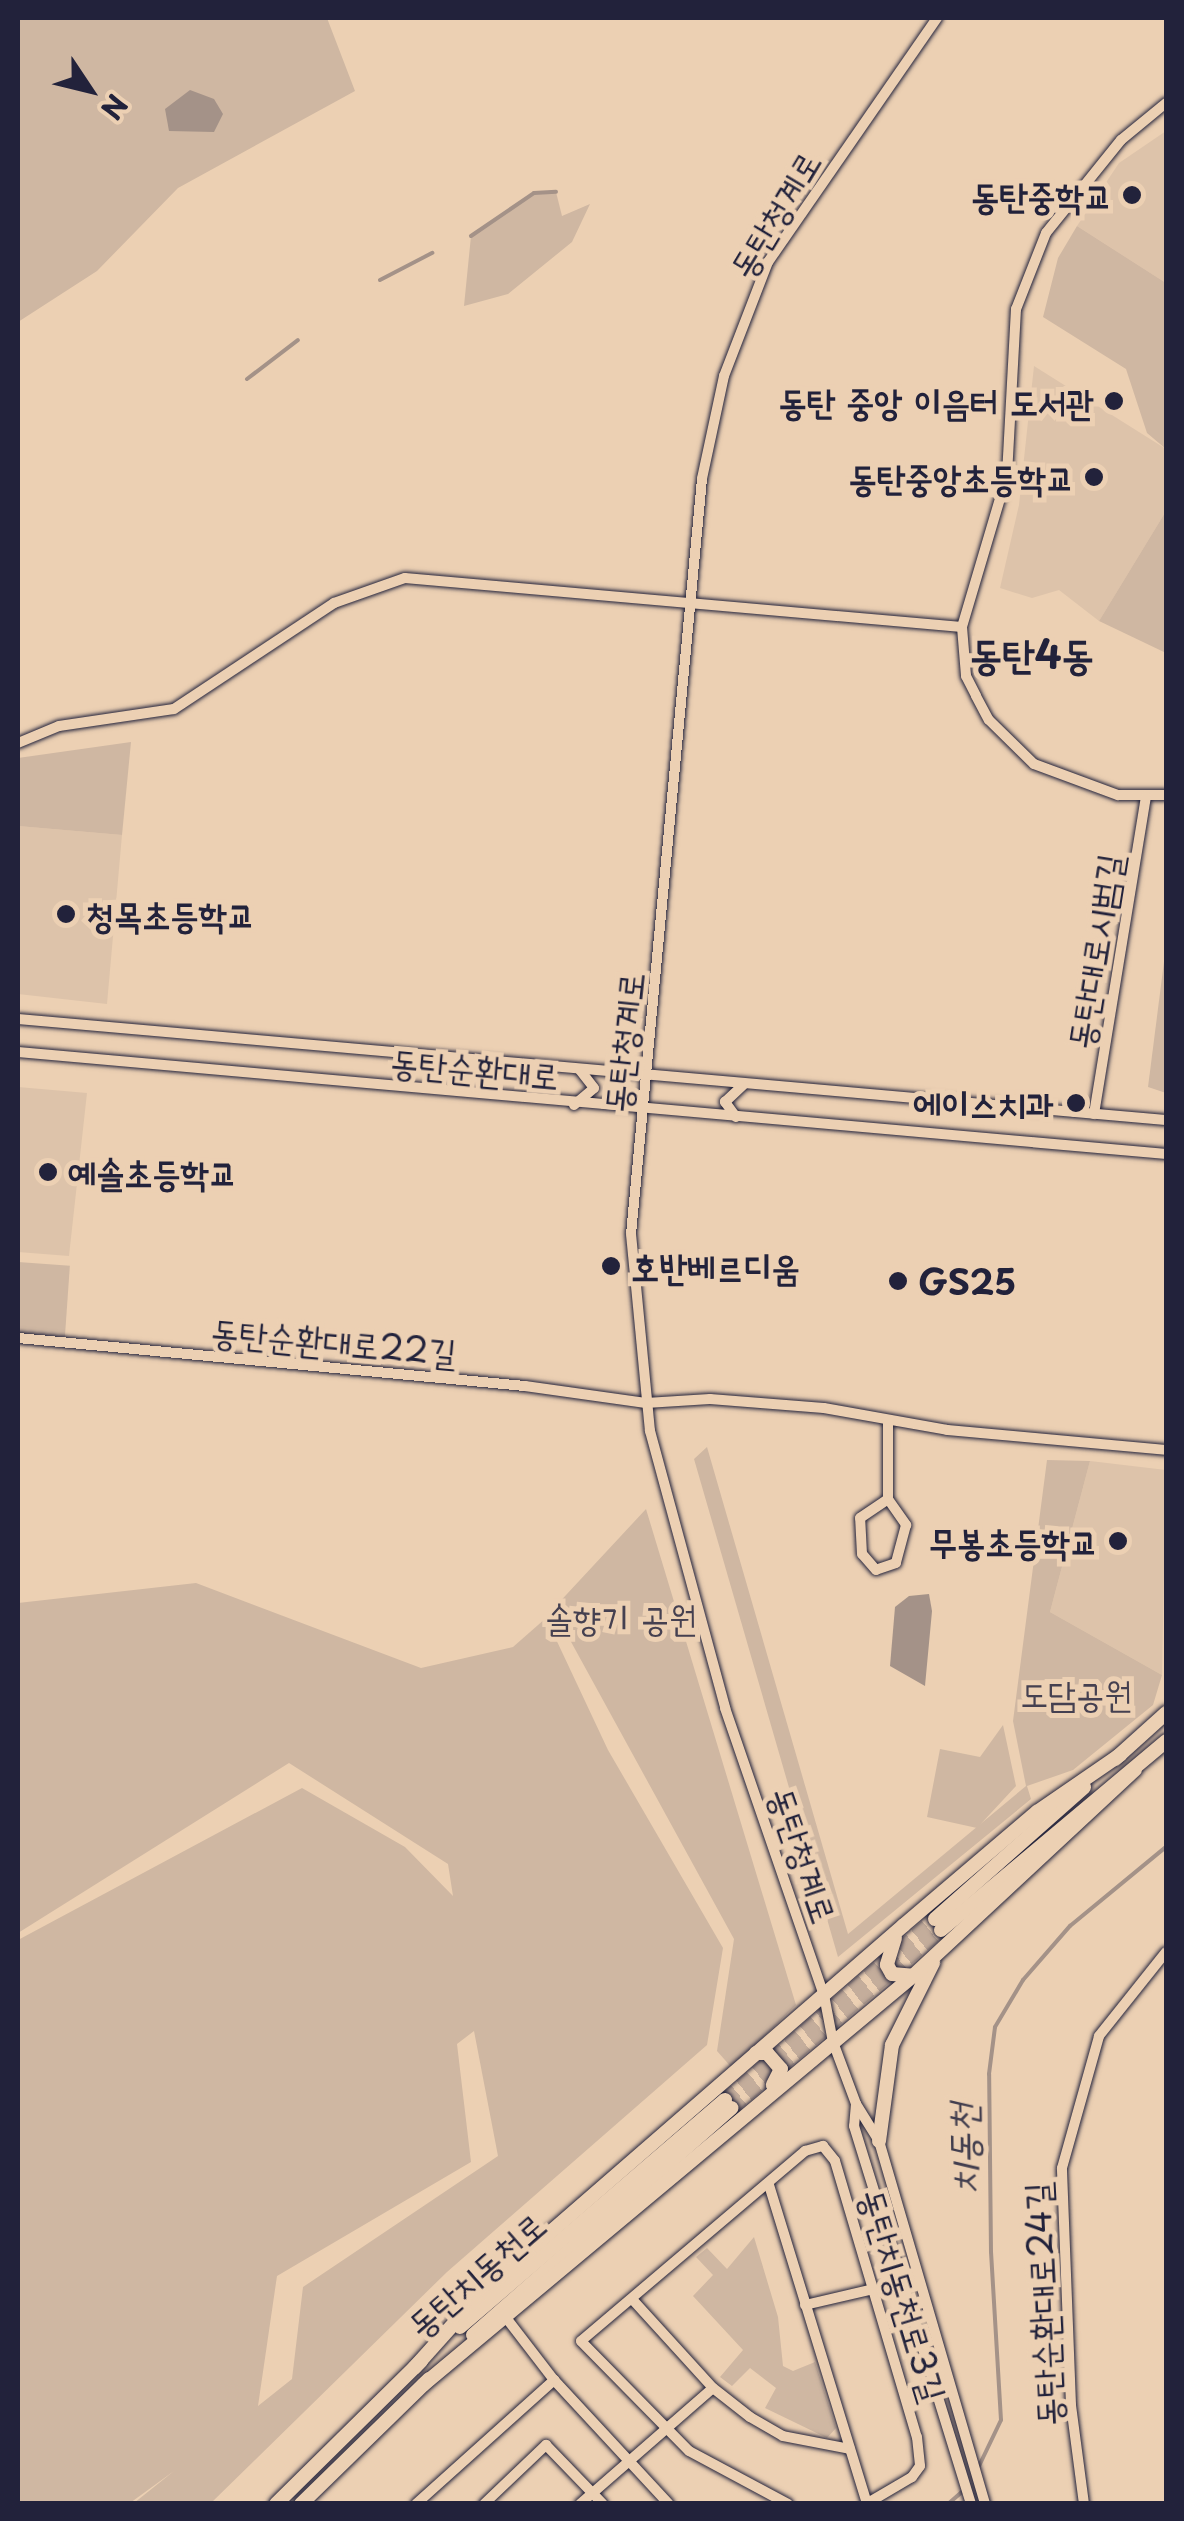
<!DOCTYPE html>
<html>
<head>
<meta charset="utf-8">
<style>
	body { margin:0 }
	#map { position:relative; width:1184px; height:2521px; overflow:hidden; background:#ecd0b3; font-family:"Playpen Sans","Poor Story",sans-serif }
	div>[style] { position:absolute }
	.built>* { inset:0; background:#ddc3aa }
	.green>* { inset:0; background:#cfb7a2; transform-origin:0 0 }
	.water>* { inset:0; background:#a49288 }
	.stream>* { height:4px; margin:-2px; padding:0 2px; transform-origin:2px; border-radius:2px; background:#a49288 }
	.major-tunnel>* { height:14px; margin-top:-7px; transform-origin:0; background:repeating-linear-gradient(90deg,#c4ad9b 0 14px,transparent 0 21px) }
	.roads { filter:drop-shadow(0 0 2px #22223b) drop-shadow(0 0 2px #22223b) }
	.minor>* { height:10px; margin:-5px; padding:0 5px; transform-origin:5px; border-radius:5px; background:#ecd0b3 }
	.major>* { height:14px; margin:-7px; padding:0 7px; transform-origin:7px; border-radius:7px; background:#ecd0b3 }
	.dots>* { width:28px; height:28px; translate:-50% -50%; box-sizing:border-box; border:5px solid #ecd0b3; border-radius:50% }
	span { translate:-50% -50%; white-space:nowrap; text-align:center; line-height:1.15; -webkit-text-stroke:10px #ecd0b3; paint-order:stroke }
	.poi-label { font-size:35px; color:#22223b; font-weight:700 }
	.right { translate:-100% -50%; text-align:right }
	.left { translate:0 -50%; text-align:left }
	.street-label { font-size:35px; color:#22223b }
	.park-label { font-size:35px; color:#454050 }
	.water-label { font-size:38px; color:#423e4e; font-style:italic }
	.quarter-label { font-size:40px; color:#22223b; font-weight:700 }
	.frame { position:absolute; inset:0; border:20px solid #22223b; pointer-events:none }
	.north { position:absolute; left:40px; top:40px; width:100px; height:100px; -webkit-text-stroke:8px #ecd0b3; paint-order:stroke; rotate:125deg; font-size:28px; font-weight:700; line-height:40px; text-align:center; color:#22223b }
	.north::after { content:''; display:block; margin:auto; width:35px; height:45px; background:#22223b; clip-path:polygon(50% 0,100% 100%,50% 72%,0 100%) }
</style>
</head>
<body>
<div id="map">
	<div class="built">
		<i style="clip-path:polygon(1166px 131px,1166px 283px,1077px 226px,1119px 163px)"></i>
		<i style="clip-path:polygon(1034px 366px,1166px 449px,1166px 511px,1099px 621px,1059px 590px,1032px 598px,1000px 588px,1019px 505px)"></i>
		<i style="clip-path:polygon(18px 826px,122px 835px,107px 1004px,18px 994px)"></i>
		<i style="clip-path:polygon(18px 1087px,87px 1093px,69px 1256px,18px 1252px)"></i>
		<i style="clip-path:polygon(1090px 1461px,1166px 1470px,1162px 1675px,1050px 1612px)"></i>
	</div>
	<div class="green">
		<i style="clip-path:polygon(18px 18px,327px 18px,355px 91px,178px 188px,97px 271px,18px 322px)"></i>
		<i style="clip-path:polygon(556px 192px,562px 216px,590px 204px,572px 242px,508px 294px,464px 306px,471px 236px,534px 193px)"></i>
		<i style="clip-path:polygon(1077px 226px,1166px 283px,1166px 449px,1147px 433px,1126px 369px,1043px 317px,1058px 258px)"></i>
		<i style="clip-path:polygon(1166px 511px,1166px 653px,1099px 621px)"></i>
		<i style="clip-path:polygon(131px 742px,122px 835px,18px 826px,18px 758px)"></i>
		<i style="clip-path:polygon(1166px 946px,1166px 1093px,1148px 1087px)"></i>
		<i style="left:18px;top:1262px;width:52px;height:72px;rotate:4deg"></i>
		<i style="clip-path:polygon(707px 1447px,848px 1934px,1026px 1786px,1013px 1721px,1047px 1460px,1090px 1461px,1050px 1612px,1162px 1675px,1153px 1705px,1073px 1770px,1027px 1786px,1031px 1799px,838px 1957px,694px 1459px)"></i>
		<i style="clip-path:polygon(646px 1509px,796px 2005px,732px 2068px,717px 2051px,734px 1939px,553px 1609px)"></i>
		<i style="clip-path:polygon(evenodd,196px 1583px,421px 1668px,513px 1647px,546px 1618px,608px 1750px,723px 1948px,707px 2045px,447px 2272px,211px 2503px,134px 2503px,174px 2471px,130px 2503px,18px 2503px,18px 1940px,302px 1788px,405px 1847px,453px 1896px,448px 1864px,289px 1763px,18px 1933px,18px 1603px,196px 1583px,474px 2031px,498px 2156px,303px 2287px,292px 2379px,258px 2406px,277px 2276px,471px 2162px,457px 2044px,474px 2031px)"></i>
		<i style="clip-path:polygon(1003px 1725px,1016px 1786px,977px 1828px,927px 1817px,940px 1749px,980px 1757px)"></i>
		<i style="clip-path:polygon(754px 2237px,778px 2317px,783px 2366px,793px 2371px,815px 2362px,836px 2428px,827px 2438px,765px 2408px,776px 2388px,750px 2368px,732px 2386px,720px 2377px,743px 2350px,693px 2296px,713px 2275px,696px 2257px,707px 2248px,727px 2269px)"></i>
	</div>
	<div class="water">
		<i style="clip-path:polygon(190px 90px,214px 99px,223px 114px,214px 132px,169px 131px,165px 109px)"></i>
		<i style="clip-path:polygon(929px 1594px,932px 1611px,925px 1686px,890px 1666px,895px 1607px,909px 1596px)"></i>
	</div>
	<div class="stream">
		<i style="left:471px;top:236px;width:76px;rotate:-34.3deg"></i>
		<i style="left:534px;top:193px;width:22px;rotate:-3deg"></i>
		<i style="left:380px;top:280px;width:59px;rotate:-27.4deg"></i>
		<i style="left:247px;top:379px;width:64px;rotate:-37.4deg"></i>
		<i style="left:979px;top:2466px;width:51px;rotate:-64.4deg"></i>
		<i style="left:1001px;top:2420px;width:168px;rotate:-93.4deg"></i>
		<i style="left:991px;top:2252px;width:178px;rotate:-90.6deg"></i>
		<i style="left:989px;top:2074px;width:47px;rotate:-82.7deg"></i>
		<i style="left:995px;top:2027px;width:55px;rotate:-59.2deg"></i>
		<i style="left:1023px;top:1980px;width:72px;rotate:-49deg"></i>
		<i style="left:1070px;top:1926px;width:124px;rotate:-39.5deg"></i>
		<i style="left:948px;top:2504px;width:20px;rotate:-41deg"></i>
	</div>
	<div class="major-tunnel">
		<i style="left:725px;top:2100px;width:277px;rotate:-40.8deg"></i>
		<i style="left:731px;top:2108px;width:275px;rotate:-40.3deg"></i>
	</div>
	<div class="roads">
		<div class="minor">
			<i style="left:937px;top:18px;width:297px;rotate:124.7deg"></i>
			<i style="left:768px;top:262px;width:122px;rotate:111.1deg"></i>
			<i style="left:724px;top:376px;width:105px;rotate:102.1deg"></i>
			<i style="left:702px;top:479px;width:758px;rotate:95.37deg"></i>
			<i style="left:631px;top:1234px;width:198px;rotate:84.5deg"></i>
			<i style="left:650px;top:1431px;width:287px;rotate:74.8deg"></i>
			<i style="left:725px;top:1708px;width:304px;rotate:71deg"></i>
			<i style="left:824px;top:1995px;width:48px;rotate:79.2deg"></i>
			<i style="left:833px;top:2042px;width:66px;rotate:69.6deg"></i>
			<i style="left:856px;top:2104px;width:44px;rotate:58.1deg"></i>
			<i style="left:879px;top:2141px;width:378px;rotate:73.7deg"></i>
			<i style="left:1166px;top:103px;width:58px;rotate:140.6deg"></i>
			<i style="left:1121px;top:140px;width:119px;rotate:128.9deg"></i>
			<i style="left:1046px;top:233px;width:82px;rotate:111.5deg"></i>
			<i style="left:1016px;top:309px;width:166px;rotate:93.1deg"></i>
			<i style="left:1007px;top:475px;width:159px;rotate:106.5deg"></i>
			<i style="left:962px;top:627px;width:49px;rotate:85.3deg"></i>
			<i style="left:966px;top:676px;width:22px;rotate:63deg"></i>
			<i style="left:976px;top:696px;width:27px;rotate:62deg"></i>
			<i style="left:989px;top:720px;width:63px;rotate:44.4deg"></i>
			<i style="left:1034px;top:764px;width:90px;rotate:20.3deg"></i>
			<i style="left:1118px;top:795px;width:48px"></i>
			<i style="left:18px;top:743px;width:44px;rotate:-22.5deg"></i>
			<i style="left:59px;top:726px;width:116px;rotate:-8.4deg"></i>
			<i style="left:174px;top:709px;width:192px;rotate:-33.5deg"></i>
			<i style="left:334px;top:603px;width:75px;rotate:-19.4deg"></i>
			<i style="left:405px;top:578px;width:559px;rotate:5.03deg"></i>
			<i style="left:18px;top:1019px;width:1152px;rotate:5.03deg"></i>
			<i style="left:18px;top:1052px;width:1153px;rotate:5.08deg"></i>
			<i style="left:574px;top:1105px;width:26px;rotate:-40deg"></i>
			<i style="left:594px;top:1088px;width:23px;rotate:-128deg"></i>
			<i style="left:1094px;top:1114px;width:321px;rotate:-80.7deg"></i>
			<i style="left:736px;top:1117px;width:19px;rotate:-126deg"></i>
			<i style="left:725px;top:1102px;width:25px;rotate:-43deg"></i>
			<i style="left:18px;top:1338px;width:509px;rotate:5.41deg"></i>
			<i style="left:525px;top:1386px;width:122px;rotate:8deg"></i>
			<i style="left:646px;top:1403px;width:64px;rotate:-3.6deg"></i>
			<i style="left:710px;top:1399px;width:114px;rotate:4.5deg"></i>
			<i style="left:824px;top:1408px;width:125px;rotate:10.1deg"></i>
			<i style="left:947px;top:1430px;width:220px;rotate:5.2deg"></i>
			<i style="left:888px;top:1499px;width:32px;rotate:55deg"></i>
			<i style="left:906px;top:1525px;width:39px;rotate:105deg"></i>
			<i style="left:896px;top:1563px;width:21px;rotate:161deg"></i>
			<i style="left:876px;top:1570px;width:21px;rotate:-131deg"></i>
			<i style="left:862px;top:1554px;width:36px;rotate:-93deg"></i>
			<i style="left:860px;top:1518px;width:34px;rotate:-34deg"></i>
			<i style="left:888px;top:1499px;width:76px;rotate:-90deg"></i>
			<i style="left:856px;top:2104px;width:22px;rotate:95deg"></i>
			<i style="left:854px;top:2126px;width:396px;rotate:72.8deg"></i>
			<i style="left:769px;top:2185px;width:333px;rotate:72.9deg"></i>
			<i style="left:632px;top:2299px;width:120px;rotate:47.7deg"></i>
			<i style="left:713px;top:2388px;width:47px;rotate:38.1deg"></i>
			<i style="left:750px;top:2417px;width:38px;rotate:30deg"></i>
			<i style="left:783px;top:2436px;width:68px;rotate:11deg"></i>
			<i style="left:805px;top:2305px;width:70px;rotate:-13.2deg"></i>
			<i style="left:507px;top:2319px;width:77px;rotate:52.4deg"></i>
			<i style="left:554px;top:2380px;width:169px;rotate:47.2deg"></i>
			<i style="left:416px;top:2504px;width:186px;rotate:-41.9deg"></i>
			<i style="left:484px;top:2504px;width:86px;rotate:-43.6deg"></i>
			<i style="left:546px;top:2445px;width:82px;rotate:46deg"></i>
			<i style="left:580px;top:2504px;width:176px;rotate:-41.1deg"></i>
			<i style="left:788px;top:2504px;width:112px;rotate:-151.8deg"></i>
			<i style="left:689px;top:2451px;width:154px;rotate:-134.5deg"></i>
			<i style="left:581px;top:2341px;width:294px;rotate:-40.3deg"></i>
			<i style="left:805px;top:2151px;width:19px;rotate:-16deg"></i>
			<i style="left:823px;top:2146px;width:19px;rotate:51deg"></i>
			<i style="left:835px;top:2161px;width:288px;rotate:73.5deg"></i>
			<i style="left:917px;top:2437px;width:29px;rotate:84deg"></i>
			<i style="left:920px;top:2466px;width:14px;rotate:126deg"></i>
			<i style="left:912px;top:2477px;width:53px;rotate:149.6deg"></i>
			<i style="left:1084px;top:2504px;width:100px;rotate:-97.5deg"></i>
			<i style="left:1071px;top:2405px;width:237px;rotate:-92.2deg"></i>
			<i style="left:1062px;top:2168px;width:137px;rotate:-74.3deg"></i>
			<i style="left:1099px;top:2036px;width:107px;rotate:-51.4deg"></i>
		</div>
		<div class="major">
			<i style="left:1115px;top:1759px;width:69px;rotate:-42deg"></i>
			<i style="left:935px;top:1919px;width:199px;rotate:-41.5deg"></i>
			<i style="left:941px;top:1930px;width:294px;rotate:-40deg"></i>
			<i style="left:895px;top:1938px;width:28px;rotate:107deg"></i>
			<i style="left:887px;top:1965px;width:10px;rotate:61deg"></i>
			<i style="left:892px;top:1974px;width:21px;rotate:5deg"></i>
			<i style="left:756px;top:2053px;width:11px"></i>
			<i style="left:767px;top:2053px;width:21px;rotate:49deg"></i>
			<i style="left:781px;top:2069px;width:18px;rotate:117deg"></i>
			<i style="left:879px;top:2141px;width:97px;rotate:-82.3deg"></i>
			<i style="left:892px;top:2045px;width:92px;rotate:-63.4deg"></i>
			<i style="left:460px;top:2327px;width:349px;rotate:-40.6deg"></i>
			<i style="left:473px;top:2335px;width:344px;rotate:-41.3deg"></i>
			<i style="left:415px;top:2367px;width:105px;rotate:-48.1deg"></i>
			<i style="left:485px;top:2289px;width:555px;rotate:-40.98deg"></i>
			<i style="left:904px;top:1925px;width:175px;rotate:-40.4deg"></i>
			<i style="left:1037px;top:1812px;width:101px;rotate:-34.5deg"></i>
			<i style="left:423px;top:2385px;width:638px;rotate:-39.85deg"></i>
			<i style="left:913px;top:1976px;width:303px;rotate:-42.9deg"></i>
			<i style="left:276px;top:2504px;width:204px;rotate:-44.6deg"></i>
			<i style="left:301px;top:2504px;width:179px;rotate:-44.3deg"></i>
		</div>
	</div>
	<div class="dots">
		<i style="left:1132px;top:195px;background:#22223b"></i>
		<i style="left:1114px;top:401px;background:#22223b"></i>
		<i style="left:1094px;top:477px;background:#22223b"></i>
		<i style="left:66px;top:914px;background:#22223b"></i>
		<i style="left:1076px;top:1103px;background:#22223b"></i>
		<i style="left:48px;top:1172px;background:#22223b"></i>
		<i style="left:611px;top:1266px;background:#22223b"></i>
		<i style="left:898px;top:1281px;background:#22223b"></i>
		<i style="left:1118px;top:1541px;background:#22223b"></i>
	</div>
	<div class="poi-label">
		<span class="right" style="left:1112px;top:195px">동탄중학교</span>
		<span class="right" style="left:1094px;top:401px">동탄 중앙 이음터 도서관</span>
		<span class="right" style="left:1074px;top:477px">동탄중앙초등학교</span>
		<span class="left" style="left:86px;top:914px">청목초등학교</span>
		<span class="right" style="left:1054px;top:1103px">에이스치과</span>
		<span class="left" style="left:68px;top:1172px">예솔초등학교</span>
		<span class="left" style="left:631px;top:1266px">호반베르디움</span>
		<span class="left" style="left:918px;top:1281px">GS25</span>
		<span class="right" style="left:1098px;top:1541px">무봉초등학교</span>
	</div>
	<div class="street-label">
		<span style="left:774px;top:214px;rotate:-59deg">동탄청계로</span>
		<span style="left:1094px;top:951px;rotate:-81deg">동탄대로시범길</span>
		<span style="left:623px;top:1042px;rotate:-84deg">동탄청계로</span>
		<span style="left:475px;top:1068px;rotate:5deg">동탄순환대로</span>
		<span style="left:334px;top:1341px;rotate:5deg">동탄순환대로22길</span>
		<span style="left:804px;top:1855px;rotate:71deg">동탄청계로</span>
		<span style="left:476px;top:2274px;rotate:-41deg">동탄치동천로</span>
		<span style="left:904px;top:2295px;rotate:73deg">동탄치동천로3길</span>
		<span style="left:1042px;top:2304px;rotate:-93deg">동탄순환대로24길</span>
	</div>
	<div class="park-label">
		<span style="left:621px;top:1617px">솔향기 공원</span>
		<span style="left:1076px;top:1693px">도담공원</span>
	</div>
	<div class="water-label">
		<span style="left:962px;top:2149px;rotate:-91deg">치동천</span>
	</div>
	<div class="quarter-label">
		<span style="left:1032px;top:653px">동탄4동</span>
	</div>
	<div class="frame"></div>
	<div class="north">N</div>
</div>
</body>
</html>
